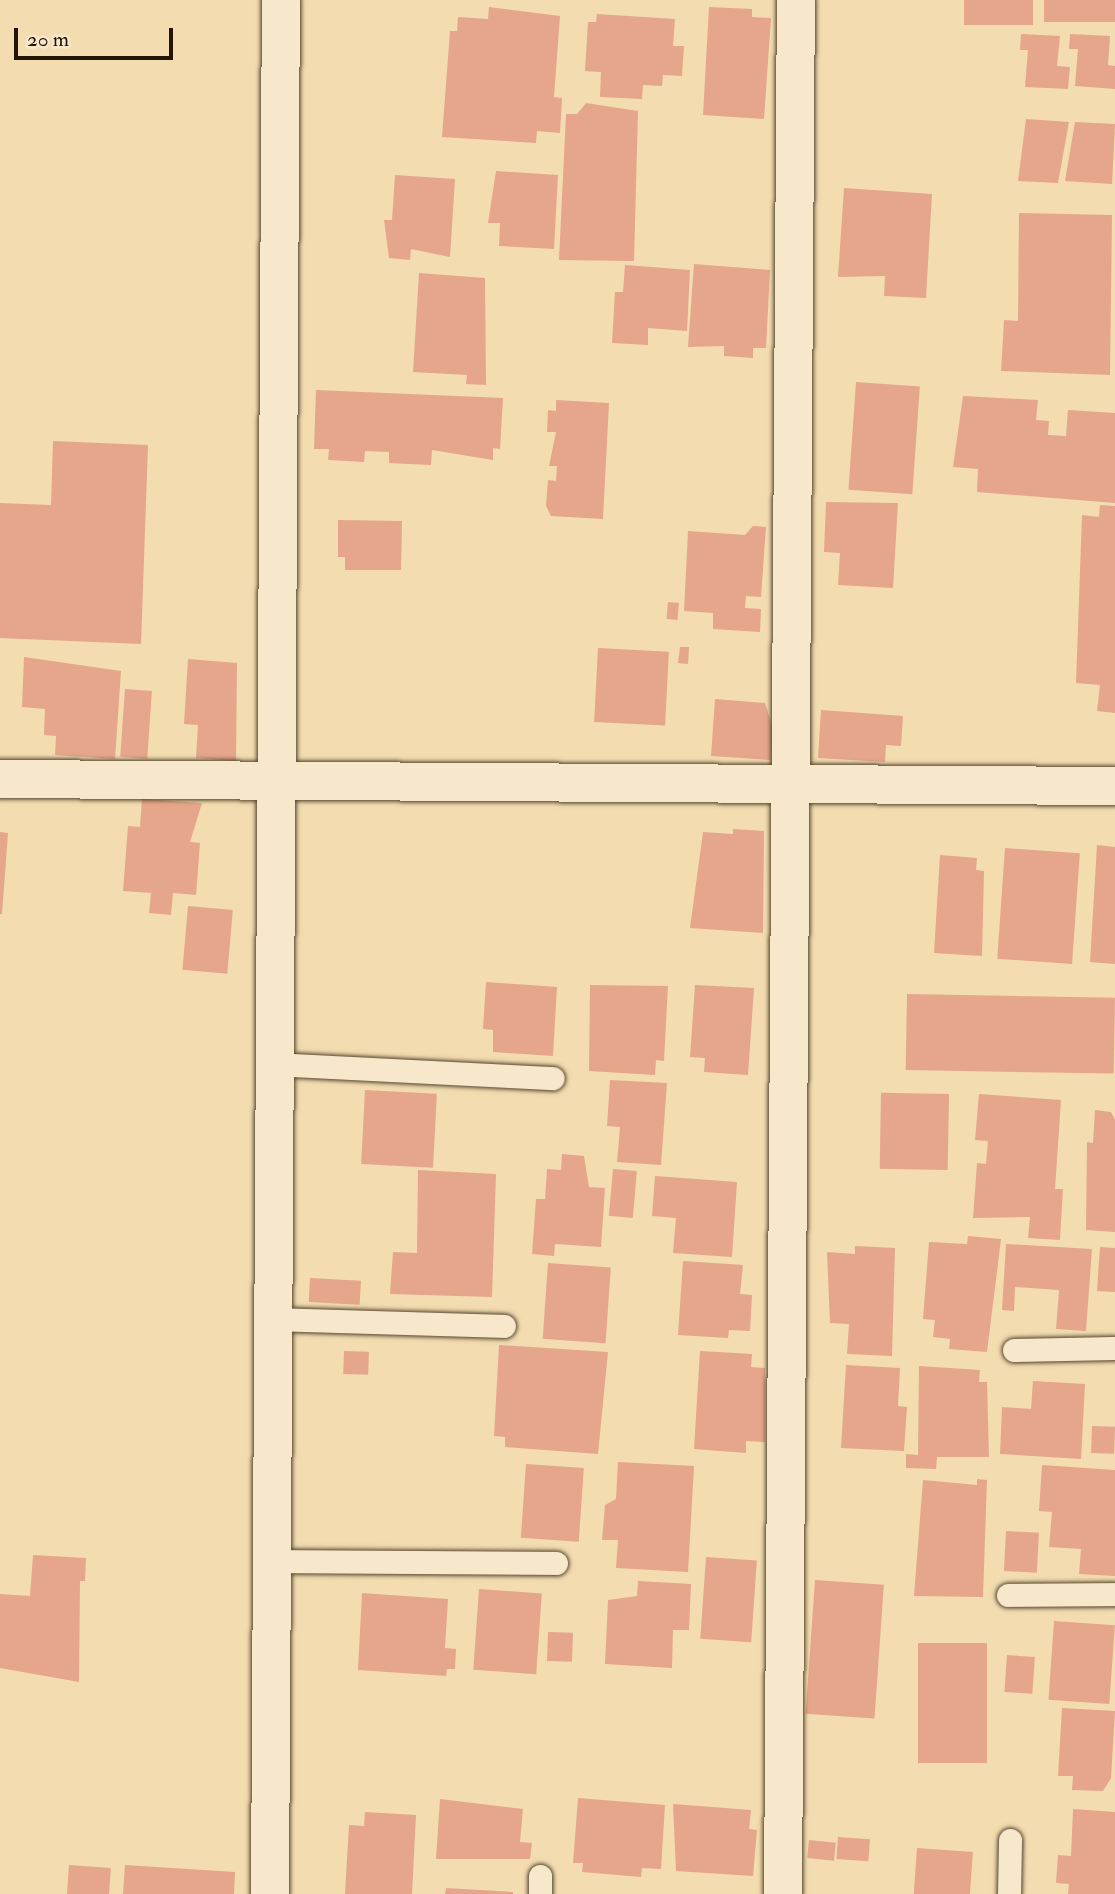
<!DOCTYPE html>
<html>
<head>
<meta charset="utf-8">
<style>
	body { margin:0 }
	#map { position:relative; width:1115px; height:1894px; overflow:hidden; background:#f2dcb0; font-family:"IM FELL Double Pica",serif }
	div>[style] { position:absolute }
	.building>* { inset:0; background:#e6a68b; transform-origin:0 0 }
	.roads { filter:drop-shadow(0 0 2px #57462e) drop-shadow(0 0 2px #57462e) }
	.service>* { height:23px; margin:-11.5px; padding:0 11.5px; transform-origin:11.5px; border-radius:11.5px; background:#f7e8cc }
	.minor>* { height:38px; margin:-19px; padding:0 19px; transform-origin:19px; border-radius:19px; background:#f7e8cc }
	span { translate:-50% -50%; white-space:nowrap; text-align:center; line-height:1.15; -webkit-text-stroke:7px #f7e8cc; paint-order:stroke }
	.scale { position:absolute; left:14px; top:28px; width:159px; height:32px; box-sizing:border-box; border:4px solid #231403; border-top:0; padding-left:9px; font-size:21px; line-height:24px; white-space:nowrap; color:#231403; -webkit-text-stroke:5px #f7e8cc; paint-order:stroke }
</style>
</head>
<body>
<div id="map">
	<div class="building">
		<i style="left:964px;top:0;width:69px;height:25px"></i>
		<i style="left:1044px;top:0;width:71px;height:22px"></i>
		<i style="clip-path:polygon(489px 7px,560px 16px,554px 97px,562px 98px,560px 133px,537px 131px,536px 143px,442px 137px,450px 31px,457px 31px,458px 17px,488px 19px)"></i>
		<i style="clip-path:polygon(709px 7px,752px 9px,752px 17px,771px 18px,764px 119px,703px 115px)"></i>
		<i style="clip-path:polygon(597px 14px,675px 19px,673px 46px,684px 46px,682px 76px,663px 75px,662px 86px,643px 85px,642px 99px,600px 97px,601px 72px,585px 71px,588px 22px,596px 22px)"></i>
		<i style="clip-path:polygon(1021px 34px,1060px 36px,1057px 66px,1070px 67px,1068px 89px,1025px 87px,1028px 50px,1020px 50px)"></i>
		<i style="clip-path:polygon(1070px 34px,1110px 36px,1108px 65px,1115px 66px,1115px 89px,1075px 86px,1078px 49px,1069px 49px)"></i>
		<i style="clip-path:polygon(586px 103px,638px 111px,634px 261px,559px 260px,566px 114px,577px 114px)"></i>
		<i style="clip-path:polygon(1026px 119px,1069px 122px,1058px 183px,1018px 181px)"></i>
		<i style="clip-path:polygon(1075px 122px,1115px 124px,1112px 184px,1065px 181px)"></i>
		<i style="clip-path:polygon(496px 171px,558px 175px,554px 249px,499px 246px,500px 223px,488px 223px)"></i>
		<i style="clip-path:polygon(395px 175px,455px 179px,450px 257px,411px 249px,410px 260px,389px 258px,384px 220px,392px 220px)"></i>
		<i style="clip-path:polygon(844px 188px,932px 194px,926px 298px,884px 296px,885px 276px,838px 277px)"></i>
		<i style="clip-path:polygon(1019px 213px,1112px 215px,1110px 375px,1001px 371px,1004px 320px,1018px 321px)"></i>
		<i style="clip-path:polygon(694px 264px,770px 270px,766px 348px,753px 348px,753px 358px,724px 356px,724px 346px,688px 347px)"></i>
		<i style="clip-path:polygon(625px 265px,690px 270px,687px 331px,648px 328px,648px 345px,612px 343px,615px 292px,623px 292px)"></i>
		<i style="clip-path:polygon(419px 273px,485px 278px,486px 385px,466px 384px,467px 375px,413px 372px)"></i>
		<i style="left:856px;top:382px;width:64px;height:108px;rotate:4deg"></i>
		<i style="clip-path:polygon(316px 390px,503px 398px,500px 449px,493px 448px,493px 460px,432px 450px,431px 465px,389px 463px,389px 452px,365px 451px,364px 462px,328px 460px,329px 449px,314px 449px)"></i>
		<i style="clip-path:polygon(963px 396px,1038px 400px,1036px 420px,1049px 421px,1048px 435px,1066px 436px,1068px 410px,1115px 413px,1115px 503px,977px 492px,978px 469px,953px 467px)"></i>
		<i style="clip-path:polygon(556px 400px,609px 403px,603px 519px,551px 516px,546px 506px,548px 480px,556px 481px,557px 466px,549px 466px,556px 432px,547px 432px,548px 410px,556px 411px)"></i>
		<i style="clip-path:polygon(53px 441px,148px 445px,141px 644px,0 638px,0 503px,51px 505px)"></i>
		<i style="clip-path:polygon(826px 502px,898px 503px,893px 588px,838px 585px,840px 553px,824px 552px)"></i>
		<i style="clip-path:polygon(1100px 505px,1115px 506px,1115px 713px,1097px 711px,1100px 685px,1076px 683px,1082px 515px,1099px 517px)"></i>
		<i style="clip-path:polygon(338px 520px,402px 521px,401px 570px,345px 570px,345px 557px,338px 557px)"></i>
		<i style="clip-path:polygon(753px 526px,766px 527px,761px 597px,746px 596px,745px 608px,761px 609px,760px 632px,713px 629px,713px 613px,684px 611px,688px 531px,745px 535px)"></i>
		<i style="left:668px;top:602px;width:11px;height:17px;rotate:5deg"></i>
		<i style="clip-path:polygon(680px 647px,689px 647px,688px 664px,678px 663px)"></i>
		<i style="left:598px;top:648px;width:71px;height:74px;rotate:3deg"></i>
		<i style="clip-path:polygon(24px 657px,121px 671px,115px 759px,55px 755px,56px 736px,44px 735px,45px 709px,22px 707px)"></i>
		<i style="clip-path:polygon(188px 659px,237px 663px,236px 761px,196px 758px,198px 725px,184px 724px)"></i>
		<i style="left:125px;top:689px;width:27px;height:68px;rotate:4deg"></i>
		<i style="clip-path:polygon(715px 699px,765px 703px,773px 728px,771px 760px,711px 756px)"></i>
		<i style="clip-path:polygon(821px 710px,903px 716px,901px 746px,886px 745px,885px 762px,818px 758px)"></i>
		<i style="clip-path:polygon(142px 799px,202px 803px,190px 842px,200px 843px,196px 895px,173px 893px,171px 915px,149px 913px,151px 893px,123px 891px,128px 826px,140px 827px)"></i>
		<i style="clip-path:polygon(733px 829px,764px 831px,763px 933px,690px 928px,703px 832px,733px 834px)"></i>
		<i style="clip-path:polygon(0 832px,8px 833px,2px 914px,0 914px)"></i>
		<i style="clip-path:polygon(1097px 845px,1115px 847px,1115px 964px,1090px 962px)"></i>
		<i style="left:1005px;top:848px;width:75px;height:111px;rotate:4deg"></i>
		<i style="clip-path:polygon(940px 855px,977px 858px,976px 870px,984px 871px,982px 956px,934px 953px)"></i>
		<i style="left:188px;top:906px;width:45px;height:64px;rotate:5deg"></i>
		<i style="clip-path:polygon(486px 982px,557px 987px,553px 1056px,493px 1052px,493px 1030px,483px 1029px)"></i>
		<i style="clip-path:polygon(590px 985px,668px 986px,664px 1061px,656px 1060px,655px 1075px,589px 1071px)"></i>
		<i style="clip-path:polygon(695px 985px,754px 988px,748px 1075px,704px 1072px,705px 1058px,690px 1057px)"></i>
		<i style="left:907px;top:994px;width:208px;height:76px;rotate:1deg"></i>
		<i style="clip-path:polygon(610px 1080px,667px 1083px,661px 1165px,617px 1162px,620px 1127px,607px 1126px)"></i>
		<i style="left:365px;top:1090px;width:72px;height:74px;rotate:3deg"></i>
		<i style="left:949px;top:1094px;width:76px;height:68px;rotate:91deg"></i>
		<i style="clip-path:polygon(979px 1094px,1061px 1100px,1055px 1189px,1063px 1189px,1060px 1240px,1028px 1238px,1030px 1217px,973px 1218px,977px 1163px,986px 1164px,988px 1141px,975px 1140px)"></i>
		<i style="clip-path:polygon(1095px 1110px,1111px 1112px,1115px 1120px,1115px 1232px,1086px 1230px,1087px 1142px,1093px 1143px)"></i>
		<i style="clip-path:polygon(562px 1154px,584px 1156px,589px 1187px,605px 1188px,601px 1247px,555px 1244px,554px 1256px,532px 1254px,536px 1199px,545px 1199px,547px 1169px,561px 1170px)"></i>
		<i style="left:613px;top:1169px;width:24px;height:47px;rotate:5deg"></i>
		<i style="clip-path:polygon(418px 1170px,496px 1174px,492px 1297px,390px 1294px,393px 1252px,417px 1253px)"></i>
		<i style="clip-path:polygon(655px 1176px,737px 1182px,732px 1257px,673px 1253px,676px 1218px,652px 1216px)"></i>
		<i style="clip-path:polygon(968px 1236px,1001px 1239px,987px 1352px,949px 1349px,950px 1339px,933px 1337px,935px 1320px,923px 1319px,929px 1242px,967px 1244px)"></i>
		<i style="clip-path:polygon(1006px 1244px,1092px 1249px,1086px 1331px,1056px 1329px,1059px 1290px,1015px 1287px,1014px 1311px,1002px 1310px)"></i>
		<i style="clip-path:polygon(855px 1246px,895px 1248px,892px 1356px,847px 1354px,849px 1324px,830px 1323px,827px 1252px,855px 1254px)"></i>
		<i style="clip-path:polygon(1100px 1247px,1115px 1248px,1115px 1292px,1097px 1291px)"></i>
		<i style="clip-path:polygon(683px 1261px,743px 1265px,740px 1294px,752px 1295px,750px 1331px,729px 1330px,728px 1338px,678px 1335px)"></i>
		<i style="left:548px;top:1263px;width:63px;height:76px;rotate:4deg"></i>
		<i style="left:310px;top:1278px;width:51px;height:24px;rotate:3deg"></i>
		<i style="clip-path:polygon(499px 1345px,608px 1352px,598px 1454px,505px 1447px,505px 1437px,494px 1436px)"></i>
		<i style="left:344px;top:1351px;width:25px;height:23px;rotate:2deg"></i>
		<i style="clip-path:polygon(700px 1351px,752px 1354px,751px 1367px,765px 1368px,765px 1442px,746px 1441px,746px 1453px,694px 1449px)"></i>
		<i style="clip-path:polygon(846px 1365px,900px 1368px,898px 1406px,907px 1407px,904px 1451px,841px 1448px)"></i>
		<i style="clip-path:polygon(919px 1366px,980px 1370px,979px 1382px,987px 1382px,989px 1457px,937px 1457px,936px 1469px,906px 1468px,906px 1454px,918px 1455px)"></i>
		<i style="clip-path:polygon(1033px 1381px,1085px 1384px,1081px 1459px,1000px 1454px,1002px 1407px,1031px 1409px)"></i>
		<i style="left:1092px;top:1426px;width:23px;height:27px;rotate:2deg"></i>
		<i style="clip-path:polygon(618px 1462px,694px 1466px,688px 1572px,616px 1568px,618px 1540px,602px 1540px,605px 1505px,616px 1499px)"></i>
		<i style="left:526px;top:1464px;width:58px;height:74px;rotate:4deg"></i>
		<i style="clip-path:polygon(1042px 1465px,1115px 1470px,1115px 1576px,1079px 1574px,1081px 1549px,1049px 1547px,1052px 1512px,1039px 1511px)"></i>
		<i style="clip-path:polygon(977px 1479px,987px 1480px,983px 1597px,914px 1596px,923px 1480px,977px 1485px)"></i>
		<i style="left:1006px;top:1531px;width:33px;height:40px;rotate:3deg"></i>
		<i style="clip-path:polygon(33px 1555px,86px 1558px,85px 1581px,80px 1581px,79px 1682px,0 1668px,0 1594px,30px 1596px)"></i>
		<i style="left:706px;top:1557px;width:51px;height:82px;rotate:4deg"></i>
		<i style="left:815px;top:1580px;width:69px;height:134px;rotate:4deg"></i>
		<i style="clip-path:polygon(638px 1581px,691px 1584px,689px 1630px,673px 1630px,672px 1668px,605px 1664px,608px 1600px,637px 1596px)"></i>
		<i style="left:479px;top:1589px;width:63px;height:81px;rotate:4deg"></i>
		<i style="clip-path:polygon(362px 1593px,448px 1599px,445px 1648px,456px 1649px,455px 1669px,447px 1669px,446px 1676px,358px 1670px)"></i>
		<i style="left:1054px;top:1621px;width:61px;height:79px;rotate:4deg"></i>
		<i style="left:548px;top:1632px;width:25px;height:29px;rotate:2deg"></i>
		<i style="left:918px;top:1643px;width:69px;height:120px"></i>
		<i style="left:1007px;top:1655px;width:28px;height:37px;rotate:4deg"></i>
		<i style="clip-path:polygon(1062px 1708px,1115px 1711px,1111px 1778px,1103px 1791px,1072px 1790px,1073px 1776px,1058px 1776px)"></i>
		<i style="clip-path:polygon(578px 1798px,665px 1805px,661px 1869px,642px 1868px,641px 1877px,582px 1872px,583px 1863px,573px 1863px)"></i>
		<i style="clip-path:polygon(440px 1799px,523px 1809px,520px 1842px,532px 1843px,530px 1859px,436px 1859px)"></i>
		<i style="clip-path:polygon(673px 1804px,751px 1810px,749px 1829px,757px 1830px,753px 1876px,676px 1871px)"></i>
		<i style="clip-path:polygon(1073px 1809px,1115px 1812px,1115px 1894px,1068px 1894px,1069px 1884px,1056px 1883px,1058px 1855px,1071px 1856px)"></i>
		<i style="clip-path:polygon(365px 1812px,416px 1815px,412px 1894px,345px 1894px,349px 1825px,364px 1826px)"></i>
		<i style="left:838px;top:1837px;width:32px;height:22px;rotate:4deg"></i>
		<i style="left:809px;top:1840px;width:27px;height:18px;rotate:6deg"></i>
		<i style="left:917px;top:1848px;width:56px;height:46px;rotate:4deg"></i>
		<i style="left:69px;top:1865px;width:42px;height:29px;rotate:4deg"></i>
		<i style="clip-path:polygon(125px 1865px,235px 1872px,234px 1894px,123px 1894px)"></i>
		<i style="clip-path:polygon(446px 1888px,513px 1892px,513px 1894px,445px 1894px)"></i>
	</div>
	<div class="roads">
		<div class="service">
			<i style="left:274px;top:1064px;width:279px;rotate:2.9deg"></i>
			<i style="left:274px;top:1319px;width:230px;rotate:1.7deg"></i>
			<i style="left:1014px;top:1350px;width:101px;rotate:-1.1deg"></i>
			<i style="left:273px;top:1561px;width:283px;rotate:0.4deg"></i>
			<i style="left:1008px;top:1595px;width:107px;rotate:-0.5deg"></i>
			<i style="left:540px;top:1894px;width:18px;rotate:-90deg"></i>
			<i style="left:1009px;top:1894px;width:54px;rotate:-88.9deg"></i>
		</div>
		<div class="minor">
			<i style="left:0;top:779px;width:1115px;rotate:0.36deg"></i>
			<i style="left:270px;top:1894px;width:1894px;rotate:-89.67deg"></i>
			<i style="left:783px;top:1894px;width:1894px;rotate:-89.61deg"></i>
		</div>
	</div>
	<div class="scale">20 m</div>
</div>
</body>
</html>
